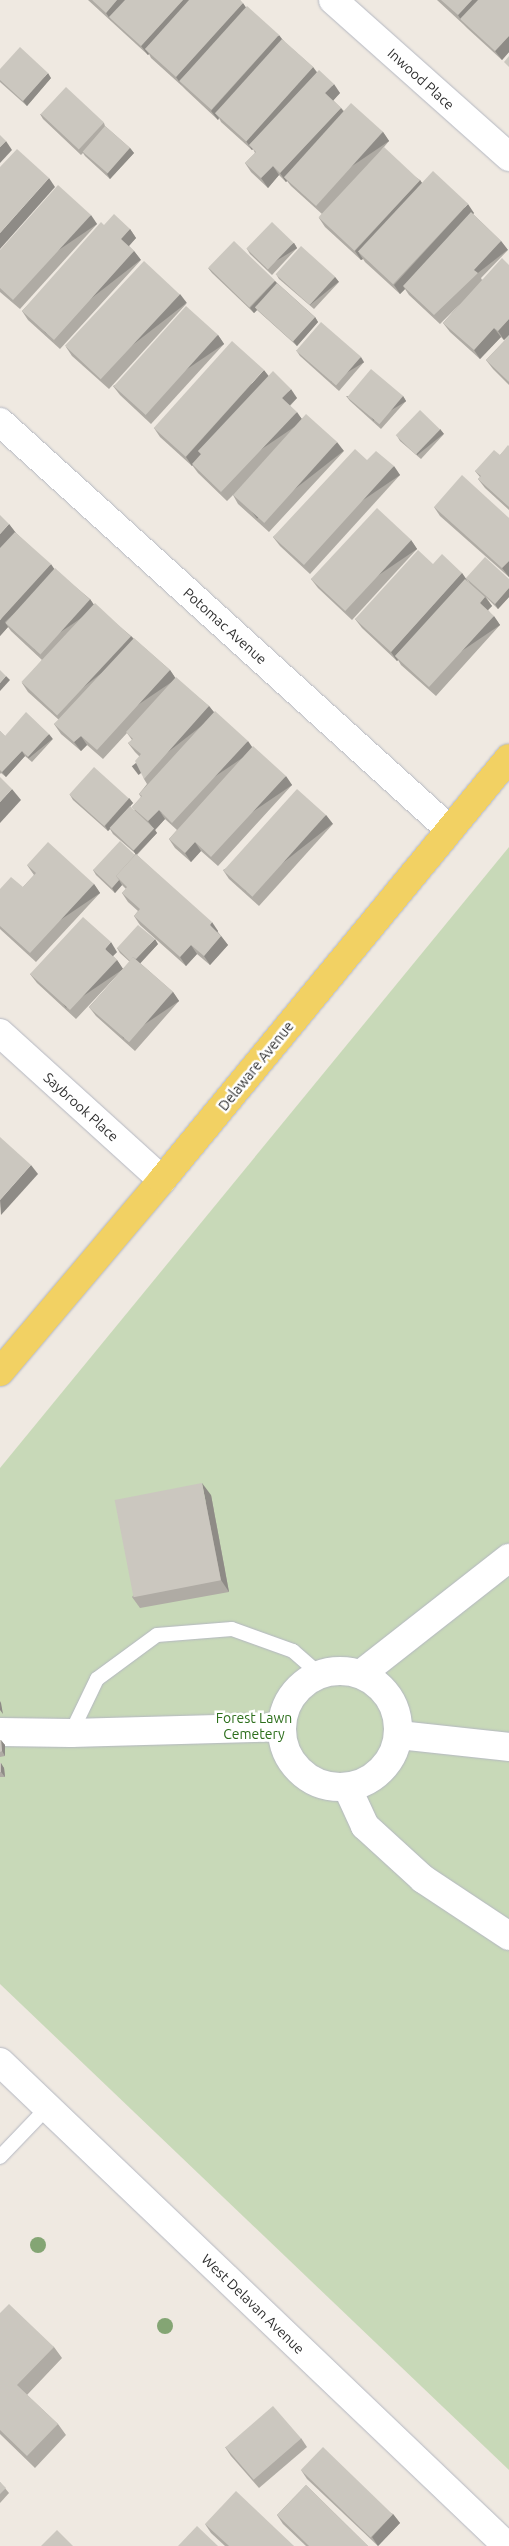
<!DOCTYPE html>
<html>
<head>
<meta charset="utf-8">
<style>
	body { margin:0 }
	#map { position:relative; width:509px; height:2546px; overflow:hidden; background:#efe9e1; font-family:Ubuntu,sans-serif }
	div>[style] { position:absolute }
	.cemetery>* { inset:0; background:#c8d9b8 }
	.roads { filter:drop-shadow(0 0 1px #b4b7c1) drop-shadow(0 0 1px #b4b7c1) }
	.lane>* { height:14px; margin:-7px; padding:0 7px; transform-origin:7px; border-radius:7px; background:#fff }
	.street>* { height:28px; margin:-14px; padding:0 14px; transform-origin:14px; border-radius:14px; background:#fff }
	.street>.ring { margin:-14px; padding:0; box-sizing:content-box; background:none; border:28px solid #fff; border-radius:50% }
	.secondary>* { height:28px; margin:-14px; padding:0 14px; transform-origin:14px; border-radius:14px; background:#fff }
	.primary>* { height:28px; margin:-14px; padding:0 14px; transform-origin:14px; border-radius:14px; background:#f2d163 }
	.trees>* { width:16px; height:16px; margin:-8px; border-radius:50%; background:#84a574 }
	.wall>* { inset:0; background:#afaba4 }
	.shaded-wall>* { inset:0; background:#8e8b86; transform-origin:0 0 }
	.building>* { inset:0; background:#cbc7bf; transform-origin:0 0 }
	span { translate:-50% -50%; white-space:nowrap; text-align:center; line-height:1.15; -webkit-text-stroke:5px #fff; paint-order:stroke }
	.street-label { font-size:14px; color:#2e2e2e }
	.park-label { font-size:14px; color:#2c6e1b }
</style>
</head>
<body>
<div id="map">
	<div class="cemetery">
		<i style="clip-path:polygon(509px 847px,509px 2470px,0 1984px,0 1468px)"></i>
	</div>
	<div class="roads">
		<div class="lane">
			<i style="left:71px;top:1733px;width:60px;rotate:-64.3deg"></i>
			<i style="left:97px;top:1679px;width:74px;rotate:-36.3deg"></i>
			<i style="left:157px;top:1635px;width:75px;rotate:-4.6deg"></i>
			<i style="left:232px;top:1629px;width:65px;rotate:19.8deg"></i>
			<i style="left:293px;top:1651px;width:35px;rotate:41deg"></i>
			<i style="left:0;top:2157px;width:69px;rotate:-46.2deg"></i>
		</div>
		<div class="street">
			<i style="left:333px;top:0;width:236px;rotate:41.7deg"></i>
			<i style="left:0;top:422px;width:607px;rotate:42.2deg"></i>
			<i style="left:0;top:1033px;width:219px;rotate:42.2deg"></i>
			<i class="ring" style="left:282px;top:1671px;width:88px;height:88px"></i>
			<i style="left:361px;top:1674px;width:188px;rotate:-38.1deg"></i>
			<i style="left:0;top:1732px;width:71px;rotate:0.8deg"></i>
			<i style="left:71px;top:1733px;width:210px;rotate:-1.6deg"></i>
			<i style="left:399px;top:1735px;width:111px;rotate:6.2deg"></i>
			<i style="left:347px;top:1787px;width:43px;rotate:65.2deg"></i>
			<i style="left:365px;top:1826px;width:79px;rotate:42.4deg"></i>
			<i style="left:423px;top:1879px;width:103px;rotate:33.5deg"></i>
		</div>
		<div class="secondary">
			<i style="left:0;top:2062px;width:701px;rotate:43.67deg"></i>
		</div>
		<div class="primary">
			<i style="left:0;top:1372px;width:251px;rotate:-49.8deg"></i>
			<i style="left:162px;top:1180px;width:546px;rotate:-50.57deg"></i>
		</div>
	</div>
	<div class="trees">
		<i style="left:38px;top:2245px"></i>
		<i style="left:165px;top:2326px"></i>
	</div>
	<div class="wall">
		<i style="clip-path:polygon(88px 0,240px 0,246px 8px,313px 67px,317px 72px,340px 93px,333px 100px,344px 111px,383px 132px,389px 141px,379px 153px,420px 180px,422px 183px,474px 213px,473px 214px,501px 241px,508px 250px,481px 278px,482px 280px,509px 265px,509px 335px,504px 340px,501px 337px,480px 359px,450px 332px,443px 323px,460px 304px,440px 324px,409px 295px,405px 289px,400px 294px,365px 262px,363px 259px,361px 260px,325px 227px,319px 218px,322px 214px,291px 186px,287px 181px,286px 182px,279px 175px,268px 188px,251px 172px,245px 163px,255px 153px,253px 149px,252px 150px,221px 122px,219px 118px,218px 120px,186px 90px,182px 86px,151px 58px,149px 54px,148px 55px)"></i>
		<i style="clip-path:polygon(437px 0,509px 0,509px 52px,502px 60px,467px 28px,463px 24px)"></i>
		<i style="clip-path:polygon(0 69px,51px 78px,27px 106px,0 82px)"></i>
		<i style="clip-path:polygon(40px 114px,104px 123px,105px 126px,130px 148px,134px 153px,110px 179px,85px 156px,83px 153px,81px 155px,43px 119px)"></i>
		<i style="clip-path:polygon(97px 224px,20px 309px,0 292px,0 250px)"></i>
		<i style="clip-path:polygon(104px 225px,130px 229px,136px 238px,129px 246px,134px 251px,141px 260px,60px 349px,28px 320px,22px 311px)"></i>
		<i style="clip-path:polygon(294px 243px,297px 248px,272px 275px,250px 254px,247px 249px)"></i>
		<i style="clip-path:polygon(208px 268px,275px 281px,315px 317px,318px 322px,297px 346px,257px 310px,254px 313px,212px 273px)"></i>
		<i style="clip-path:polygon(276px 274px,335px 277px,339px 282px,314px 309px,279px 279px)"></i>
		<i style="clip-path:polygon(187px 303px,109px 389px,72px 356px,66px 347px)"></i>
		<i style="clip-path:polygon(218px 335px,224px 344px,151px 424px,120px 395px,113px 386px)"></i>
		<i style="clip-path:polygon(509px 336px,509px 385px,493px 369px,486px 360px)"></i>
		<i style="clip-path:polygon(296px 350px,364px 362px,339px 391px,300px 356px)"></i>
		<i style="clip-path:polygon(268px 376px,297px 398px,290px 406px,302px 419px,344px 451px,269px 532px,238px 504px,233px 495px,227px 501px,198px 473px,192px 465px,192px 466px,160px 437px,154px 428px)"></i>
		<i style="clip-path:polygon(346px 396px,403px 396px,406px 401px,381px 429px,350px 401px)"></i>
		<i style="clip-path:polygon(440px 429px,444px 434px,421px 459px,400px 441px,397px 436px)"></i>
		<i style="clip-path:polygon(509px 446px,509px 510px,485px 488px,478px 479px,480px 477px,475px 471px,500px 455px)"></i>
		<i style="clip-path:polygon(367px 460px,400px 475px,310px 574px,280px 546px,273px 537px)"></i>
		<i style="clip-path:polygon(434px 507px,509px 518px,509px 577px,440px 516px)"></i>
		<i style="clip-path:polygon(9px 524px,15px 532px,54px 569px,90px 599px,93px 604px,131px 636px,170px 670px,175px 678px,209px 706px,214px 712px,292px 785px,218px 866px,201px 851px,191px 862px,175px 848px,169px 839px,177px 830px,165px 819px,155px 830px,157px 833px,137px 855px,218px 931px,218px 932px,228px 945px,210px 965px,197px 954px,186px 966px,140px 925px,134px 916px,138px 911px,128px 902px,122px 893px,126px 889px,122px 885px,115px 893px,96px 875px,93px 870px,136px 854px,113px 834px,110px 829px,108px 831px,73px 800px,70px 795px,129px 798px,133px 803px,122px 815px,135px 810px,132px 807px,141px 797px,139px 794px,147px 784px,144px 779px,139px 756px,135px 752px,128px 743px,132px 740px,127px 733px,103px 759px,87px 745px,81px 751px,61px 734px,54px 724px,59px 720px,28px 692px,22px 683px,42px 660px,11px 631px,8px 627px,0 636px)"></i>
		<i style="clip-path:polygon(411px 540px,417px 549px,352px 620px,318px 588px,311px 579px)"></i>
		<i style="clip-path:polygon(433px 564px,462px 573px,467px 580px,470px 583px,466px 578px,509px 579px,509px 597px,498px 609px,486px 597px,492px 606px,488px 610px,500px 625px,436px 696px,401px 665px,398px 660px,397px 661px,362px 628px,355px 619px)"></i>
		<i style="clip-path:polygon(0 731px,5px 736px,53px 739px,32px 762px,25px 756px,6px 777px,1px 773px,0 774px)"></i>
		<i style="clip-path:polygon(326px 815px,333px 824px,259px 906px,229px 879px,223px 870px)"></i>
		<i style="clip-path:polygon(27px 865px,94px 884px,100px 893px,36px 962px,0 929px,0 889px,23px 887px,34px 875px)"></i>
		<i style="clip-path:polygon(158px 944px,140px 963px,173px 992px,179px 1001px,135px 1051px,96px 1016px,89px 1007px,130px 962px,120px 953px,117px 948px)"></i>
		<i style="clip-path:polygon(117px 952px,113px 956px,117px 960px,123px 969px,76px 1019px,37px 983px,30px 974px)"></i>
		<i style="clip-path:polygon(211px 1495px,229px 1592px,140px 1608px,132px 1597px)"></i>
		<i style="clip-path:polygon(0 1740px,5px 1745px,5px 1756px,0 1757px)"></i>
		<i style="clip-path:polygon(0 1763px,4px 1768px,5px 1777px,0 1777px)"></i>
		<i style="clip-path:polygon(0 2313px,54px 2347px,62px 2358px,27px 2395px,58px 2424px,66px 2435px,35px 2468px,0 2434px)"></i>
		<i style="clip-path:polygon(301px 2438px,307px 2447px,259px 2488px,231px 2456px,225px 2447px)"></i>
		<i style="clip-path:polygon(301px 2470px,393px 2514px,400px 2523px,378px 2546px,307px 2479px)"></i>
		<i style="clip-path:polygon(0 2482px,9px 2493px,0 2503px)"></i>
		<i style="clip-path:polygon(306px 2485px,368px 2546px,306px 2546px,283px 2524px,277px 2515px)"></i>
		<i style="clip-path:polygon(205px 2524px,294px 2546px,225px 2546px,211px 2533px)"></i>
	</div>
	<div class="shaded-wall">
		<i style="clip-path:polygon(117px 0,132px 0,109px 17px,112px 22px,106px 13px)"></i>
		<i style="clip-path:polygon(183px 0,197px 0,145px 49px,149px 54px,148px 55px,141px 46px)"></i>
		<i style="clip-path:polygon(472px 0,487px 0,461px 20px,458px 15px)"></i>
		<i style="clip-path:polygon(243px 3px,249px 12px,179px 81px,182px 86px,176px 77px)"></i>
		<i style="clip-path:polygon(279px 35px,286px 44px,215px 113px,219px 118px,218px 120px,211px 111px)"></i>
		<i style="clip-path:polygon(509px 36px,509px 52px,502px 60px,495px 51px)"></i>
		<i style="clip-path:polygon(313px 67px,319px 76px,249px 145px,253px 149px,252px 150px,246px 141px)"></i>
		<i style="clip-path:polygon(48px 73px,51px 78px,27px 106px,23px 101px)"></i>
		<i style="clip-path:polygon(334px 84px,340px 93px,332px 102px,325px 93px)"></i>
		<i style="clip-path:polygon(341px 108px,347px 117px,284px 177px,287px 181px,286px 182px,280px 173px)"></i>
		<i style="left:383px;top:132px;width:11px;height:100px;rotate:56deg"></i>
		<i style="clip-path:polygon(6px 141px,12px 150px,0 163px,0 147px)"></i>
		<i style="clip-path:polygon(130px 148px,134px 153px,110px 179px,107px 174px)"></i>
		<i style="clip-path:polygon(273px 166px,279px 175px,268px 188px,261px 178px)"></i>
		<i style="clip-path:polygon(49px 178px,55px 187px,0 249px,0 233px)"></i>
		<i style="clip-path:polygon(420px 180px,426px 189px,359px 253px,363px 259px,361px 260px,355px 251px)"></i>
		<i style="clip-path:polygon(468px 204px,474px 213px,406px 288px,403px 286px,405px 289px,400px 294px,394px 285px)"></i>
		<i style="left:91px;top:215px;width:11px;height:115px;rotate:56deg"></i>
		<i style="clip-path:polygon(130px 229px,136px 238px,127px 248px,121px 239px)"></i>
		<i style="left:501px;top:241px;width:11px;height:40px;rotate:52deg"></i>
		<i style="left:294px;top:243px;width:6px;height:37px;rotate:59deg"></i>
		<i style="left:134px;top:251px;width:11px;height:120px;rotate:52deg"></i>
		<i style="left:335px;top:277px;width:6px;height:37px;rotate:51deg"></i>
		<i style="clip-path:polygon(275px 281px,279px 286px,255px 307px,257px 310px,254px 313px,250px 308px)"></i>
		<i style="left:180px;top:294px;width:11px;height:116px;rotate:52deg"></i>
		<i style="clip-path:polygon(315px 317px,318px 322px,297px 346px,293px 341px)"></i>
		<i style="clip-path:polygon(509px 319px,509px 335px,504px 340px,498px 331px)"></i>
		<i style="clip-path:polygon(494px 328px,501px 337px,480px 359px,474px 350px)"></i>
		<i style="left:218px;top:335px;width:11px;height:108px;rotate:56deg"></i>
		<i style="left:361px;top:357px;width:6px;height:38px;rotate:59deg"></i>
		<i style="clip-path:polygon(264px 370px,271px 379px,198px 451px,202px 455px,192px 466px,186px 457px)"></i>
		<i style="clip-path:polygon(291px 389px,297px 398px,288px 407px,282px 398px)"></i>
		<i style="left:403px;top:396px;width:6px;height:38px;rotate:59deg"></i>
		<i style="left:297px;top:412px;width:11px;height:110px;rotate:56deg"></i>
		<i style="left:440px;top:429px;width:6px;height:34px;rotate:51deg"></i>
		<i style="left:337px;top:442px;width:11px;height:110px;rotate:52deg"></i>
		<i style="left:394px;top:466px;width:11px;height:134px;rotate:56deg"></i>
		<i style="clip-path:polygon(9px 524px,16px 533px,0 550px,0 534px)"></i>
		<i style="left:411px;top:540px;width:11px;height:96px;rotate:56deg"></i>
		<i style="clip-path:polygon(509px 561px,509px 577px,502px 568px)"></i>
		<i style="clip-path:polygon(51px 564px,57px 573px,5px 622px,8px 627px,0 636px,0 620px)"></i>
		<i style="clip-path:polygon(462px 573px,468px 582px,395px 656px,398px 660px,397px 661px,391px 652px)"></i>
		<i style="clip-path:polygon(509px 588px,509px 597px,498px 609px,495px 604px)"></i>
		<i style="clip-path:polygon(485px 597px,492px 606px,486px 612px,480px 603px)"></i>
		<i style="left:90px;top:599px;width:11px;height:74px;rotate:56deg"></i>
		<i style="left:494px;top:616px;width:11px;height:96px;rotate:56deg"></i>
		<i style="left:131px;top:636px;width:11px;height:108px;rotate:52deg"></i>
		<i style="left:170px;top:670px;width:11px;height:108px;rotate:56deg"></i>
		<i style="clip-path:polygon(6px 676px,10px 680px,0 691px,0 683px)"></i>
		<i style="left:209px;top:706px;width:11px;height:98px;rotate:52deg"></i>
		<i style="left:49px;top:734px;width:6px;height:31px;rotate:51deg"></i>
		<i style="clip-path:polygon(81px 736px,87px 745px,81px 751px,74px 742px)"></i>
		<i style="left:248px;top:741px;width:11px;height:112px;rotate:56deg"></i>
		<i style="clip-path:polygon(22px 751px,25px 756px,6px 777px,2px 772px)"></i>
		<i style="left:286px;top:776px;width:11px;height:110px;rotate:56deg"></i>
		<i style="clip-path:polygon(12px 789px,21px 800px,0 823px,0 802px)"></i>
		<i style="clip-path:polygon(129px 798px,133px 803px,108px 831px,105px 826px)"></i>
		<i style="clip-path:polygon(159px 810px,165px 819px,155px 830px,157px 833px,136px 855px,133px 850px,153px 828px,148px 821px)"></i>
		<i style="left:326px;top:815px;width:11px;height:110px;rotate:52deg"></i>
		<i style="clip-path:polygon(195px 842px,201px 851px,191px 862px,185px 853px)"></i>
		<i style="clip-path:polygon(119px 880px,122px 885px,115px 893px,112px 888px)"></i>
		<i style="left:94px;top:884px;width:11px;height:94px;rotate:56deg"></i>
		<i style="clip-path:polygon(212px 922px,218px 931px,216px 934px,210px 925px)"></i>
		<i style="clip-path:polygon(221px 936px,228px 945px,210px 965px,204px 956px)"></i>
		<i style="clip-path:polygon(155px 939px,158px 944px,136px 968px,132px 963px)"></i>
		<i style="clip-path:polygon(111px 942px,117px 952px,111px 958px,105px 949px)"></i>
		<i style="clip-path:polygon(191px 945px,197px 954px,186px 966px,180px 957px)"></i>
		<i style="left:117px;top:960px;width:11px;height:69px;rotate:56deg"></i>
		<i style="left:173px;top:992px;width:11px;height:67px;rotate:56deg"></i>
		<i style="clip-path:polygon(31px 1165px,38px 1174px,1px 1215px,0 1200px)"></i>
		<i style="clip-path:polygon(202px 1483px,211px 1495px,229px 1592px,221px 1580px)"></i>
		<i style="clip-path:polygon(0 1701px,1px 1703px,3px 1714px,0 1710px)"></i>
		<i style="clip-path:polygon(1px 1740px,5px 1745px,5px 1756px,2px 1751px)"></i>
		<i style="clip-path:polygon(1px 1763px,4px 1768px,5px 1777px,1px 1772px)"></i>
		<i style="clip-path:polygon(393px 2514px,400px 2523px,378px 2546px,372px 2537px)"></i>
	</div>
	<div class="building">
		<i style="clip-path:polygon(92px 0,117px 0,106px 13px)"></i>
		<i style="clip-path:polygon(125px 0,183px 0,141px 46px,109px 17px)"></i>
		<i style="clip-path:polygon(189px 0,240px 0,243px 3px,176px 77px,145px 49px)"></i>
		<i style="clip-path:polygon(441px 0,472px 0,458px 15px)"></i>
		<i style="clip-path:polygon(478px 0,509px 0,509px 36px,495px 51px,460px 19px)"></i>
		<i style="left:247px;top:6px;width:43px;height:101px;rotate:42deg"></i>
		<i style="left:282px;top:39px;width:42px;height:100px;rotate:42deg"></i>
		<i style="clip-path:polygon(20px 47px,48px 73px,23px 101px,0 80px,0 69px)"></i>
		<i style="clip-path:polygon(509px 56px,509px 67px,504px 62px)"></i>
		<i style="clip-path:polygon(319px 70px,334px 84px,325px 93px,341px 108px,280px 173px,273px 166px,261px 178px,245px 163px,256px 152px,249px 145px)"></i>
		<i style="left:66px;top:87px;width:52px;height:37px;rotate:43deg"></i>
		<i style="left:351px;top:103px;width:43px;height:100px;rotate:42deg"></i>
		<i style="left:105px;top:126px;width:33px;height:34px;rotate:41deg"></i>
		<i style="clip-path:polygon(0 135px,6px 141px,0 147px)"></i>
		<i style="left:384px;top:147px;width:49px;height:96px;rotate:43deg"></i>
		<i style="clip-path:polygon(17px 149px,49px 178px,0 233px,0 167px)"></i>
		<i style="left:433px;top:171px;width:48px;height:110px;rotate:43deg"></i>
		<i style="clip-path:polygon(58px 185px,91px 215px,13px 300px,0 288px,0 250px)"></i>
		<i style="clip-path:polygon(471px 212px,501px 241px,474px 270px,478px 273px,434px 315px,403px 286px)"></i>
		<i style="clip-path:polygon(114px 214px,130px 229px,121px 239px,134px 251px,54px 340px,22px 311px,101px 222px,104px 225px)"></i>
		<i style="left:272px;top:222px;width:30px;height:37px;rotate:44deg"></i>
		<i style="left:234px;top:241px;width:57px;height:37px;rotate:44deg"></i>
		<i style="left:301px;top:246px;width:46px;height:38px;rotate:42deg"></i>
		<i style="clip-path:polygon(502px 258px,509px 265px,509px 319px,498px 331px,494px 328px,474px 350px,443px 323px)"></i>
		<i style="left:144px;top:261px;width:49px;height:116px;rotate:43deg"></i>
		<i style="left:277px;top:283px;width:51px;height:33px;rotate:42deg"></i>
		<i style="left:186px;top:306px;width:43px;height:108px;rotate:42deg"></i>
		<i style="left:321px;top:322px;width:53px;height:38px;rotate:41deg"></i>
		<i style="clip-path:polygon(509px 336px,509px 382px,486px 360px)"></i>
		<i style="left:232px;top:341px;width:43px;height:117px;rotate:42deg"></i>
		<i style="left:371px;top:369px;width:42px;height:37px;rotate:40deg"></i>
		<i style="clip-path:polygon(273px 371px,291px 389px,282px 398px,297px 412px,221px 492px,192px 464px,201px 454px,198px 451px)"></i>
		<i style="left:420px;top:410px;width:28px;height:35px;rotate:44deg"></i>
		<i style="left:306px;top:414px;width:42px;height:109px;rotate:42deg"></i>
		<i style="clip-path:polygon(508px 445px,509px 446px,509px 507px,478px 479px,481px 476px,475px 471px,494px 450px,500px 455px)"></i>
		<i style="clip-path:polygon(355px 449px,367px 460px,376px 451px,394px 466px,304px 565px,273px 537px)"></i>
		<i style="clip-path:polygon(462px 475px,509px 518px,509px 561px,502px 568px,434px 507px)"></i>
		<i style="left:377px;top:508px;width:47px;height:97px;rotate:43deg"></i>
		<i style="clip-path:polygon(0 515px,9px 524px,0 534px)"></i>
		<i style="clip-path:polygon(15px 532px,51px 564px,0 620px,0 548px)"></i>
		<i style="clip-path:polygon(418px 550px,433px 564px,442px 554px,462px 573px,391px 652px,355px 619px)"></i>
		<i style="clip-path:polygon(485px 557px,509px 579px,509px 588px,495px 604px,466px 578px)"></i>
		<i style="left:55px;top:568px;width:47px;height:74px;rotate:42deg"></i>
		<i style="clip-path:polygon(465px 579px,485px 597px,480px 603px,494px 616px,429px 687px,395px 656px)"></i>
		<i style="left:95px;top:603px;width:49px;height:108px;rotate:43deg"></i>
		<i style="clip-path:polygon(134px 638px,170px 670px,97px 750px,81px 736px,74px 742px,54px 724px)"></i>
		<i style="clip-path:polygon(0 670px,6px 676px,0 683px)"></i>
		<i style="clip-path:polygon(176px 677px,209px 706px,144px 779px,135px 761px,141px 754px,128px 743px,133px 739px,126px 732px)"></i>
		<i style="clip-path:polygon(215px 711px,248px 741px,172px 823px,159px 810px,148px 821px,132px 807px,142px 796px,139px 794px)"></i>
		<i style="clip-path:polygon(26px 712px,49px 734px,28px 757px,22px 751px,2px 772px,0 770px,0 731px,5px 736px)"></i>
		<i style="clip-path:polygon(253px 746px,286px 776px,211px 857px,195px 842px,185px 853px,169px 839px)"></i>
		<i style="left:94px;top:767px;width:47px;height:37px;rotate:42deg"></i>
		<i style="clip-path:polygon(0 777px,12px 789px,0 802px)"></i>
		<i style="left:297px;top:789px;width:39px;height:110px;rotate:42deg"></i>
		<i style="left:130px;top:806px;width:33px;height:30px;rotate:43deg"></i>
		<i style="clip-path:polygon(120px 841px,135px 855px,116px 876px,119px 880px,112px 888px,93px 870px)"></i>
		<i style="clip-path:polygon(48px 842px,94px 884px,30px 953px,0 926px,0 889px,11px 877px,23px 887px,36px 873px,27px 865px)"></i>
		<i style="clip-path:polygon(136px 854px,212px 922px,210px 925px,221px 936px,204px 956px,191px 945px,180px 957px,134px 916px,140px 909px,122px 893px,127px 887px,116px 876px)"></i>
		<i style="clip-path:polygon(83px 917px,111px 942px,105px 949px,117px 960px,70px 1010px,30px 974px)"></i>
		<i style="clip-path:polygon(138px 925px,155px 939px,136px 959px,133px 957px,130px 961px,117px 948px)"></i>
		<i style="left:133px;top:957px;width:53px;height:67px;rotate:41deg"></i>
		<i style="clip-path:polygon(0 1137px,31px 1165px,0 1200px)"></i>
		<i style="left:202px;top:1483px;width:99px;height:89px;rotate:79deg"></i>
		<i style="clip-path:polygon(0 1740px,1px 1740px,2px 1751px,0 1752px)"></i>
		<i style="left:0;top:1763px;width:1px;height:9px"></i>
		<i style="clip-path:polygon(9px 2304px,54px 2347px,17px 2385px,58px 2424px,27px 2456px,0 2430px,0 2313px)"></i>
		<i style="left:273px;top:2406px;width:43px;height:63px;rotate:49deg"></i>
		<i style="left:323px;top:2447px;width:97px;height:32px;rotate:44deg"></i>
		<i style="clip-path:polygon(0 2482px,6px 2488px,0 2494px)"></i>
		<i style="clip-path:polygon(306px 2485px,368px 2546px,309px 2546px,277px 2515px)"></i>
		<i style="clip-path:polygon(236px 2491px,294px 2546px,229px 2546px,205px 2524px)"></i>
		<i style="clip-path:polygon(197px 2526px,218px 2546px,178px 2546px)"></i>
		<i style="clip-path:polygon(57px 2530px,73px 2546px,41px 2546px)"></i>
	</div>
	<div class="street-label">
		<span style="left:421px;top:79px;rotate:42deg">Inwood Place</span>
		<span style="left:225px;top:626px;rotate:42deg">Potomac Avenue</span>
		<span style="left:256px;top:1066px;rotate:-51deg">Delaware Avenue</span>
		<span style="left:81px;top:1107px;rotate:42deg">Saybrook Place</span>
		<span style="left:253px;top:2304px;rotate:44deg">West Delavan Avenue</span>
	</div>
	<div class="park-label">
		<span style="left:254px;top:1726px">Forest Lawn<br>Cemetery</span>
	</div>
</div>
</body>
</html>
